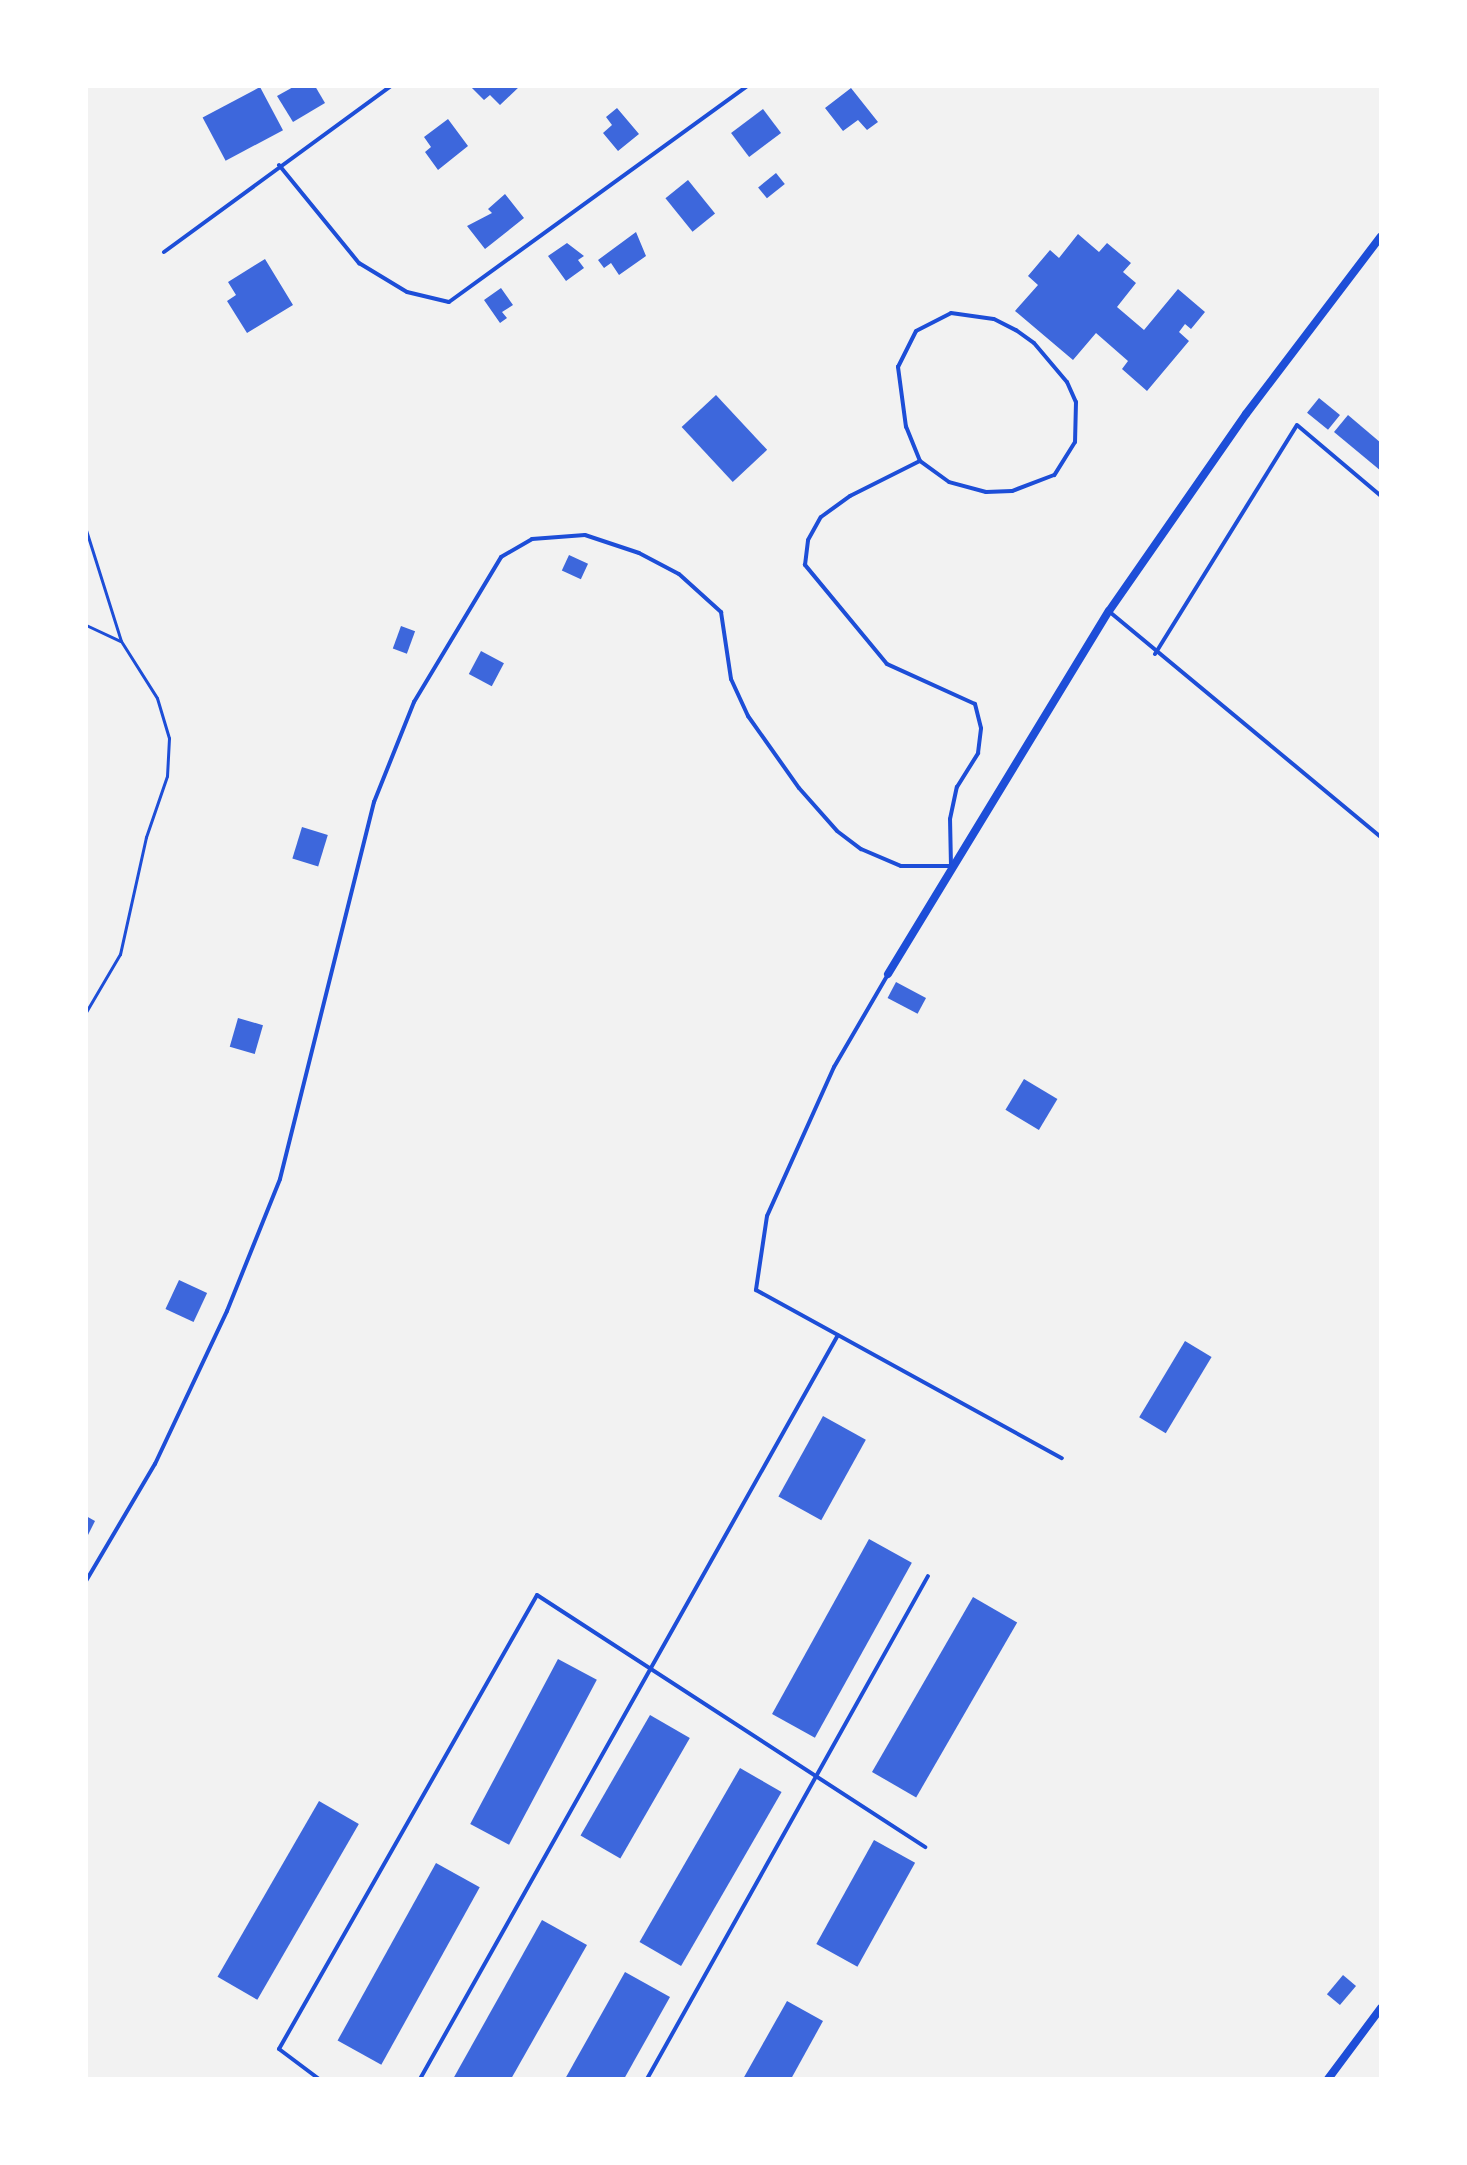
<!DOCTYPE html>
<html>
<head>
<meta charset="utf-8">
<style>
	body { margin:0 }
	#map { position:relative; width:1467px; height:2165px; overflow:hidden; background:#f2f2f2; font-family:Merriweather,serif }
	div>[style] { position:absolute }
	.building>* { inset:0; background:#3d67dc; transform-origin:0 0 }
	.path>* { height:3px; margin:-1.5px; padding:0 1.5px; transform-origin:1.5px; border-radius:1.5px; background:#1d4ed8 }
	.service>* { height:4px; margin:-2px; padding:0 2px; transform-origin:2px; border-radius:2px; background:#1d4ed8 }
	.minor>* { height:8px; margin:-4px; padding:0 4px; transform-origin:4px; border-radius:4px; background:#1d4ed8 }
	span { translate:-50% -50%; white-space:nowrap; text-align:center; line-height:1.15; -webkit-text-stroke:7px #fff; paint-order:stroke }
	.frame { position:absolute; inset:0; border:88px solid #fff; pointer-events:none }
</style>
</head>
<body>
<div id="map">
	<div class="building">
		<i style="clip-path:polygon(295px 86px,315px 86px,325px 103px,293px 122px,277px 96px)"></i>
		<i style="clip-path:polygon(470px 86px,520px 86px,500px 105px,490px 95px,484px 100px)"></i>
		<i style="left:260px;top:87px;width:49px;height:65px;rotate:62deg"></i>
		<i style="clip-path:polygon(851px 88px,878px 122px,867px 130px,858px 120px,843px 131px,825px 108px)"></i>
		<i style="clip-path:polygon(617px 108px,639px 134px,618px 151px,603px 133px,612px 125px,606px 117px)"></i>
		<i style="left:763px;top:109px;width:30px;height:40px;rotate:53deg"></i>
		<i style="clip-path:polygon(448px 119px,468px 146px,438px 170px,425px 152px,431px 147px,424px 137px)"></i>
		<i style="left:776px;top:173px;width:14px;height:23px;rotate:51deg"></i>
		<i style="left:688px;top:180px;width:43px;height:29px;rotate:51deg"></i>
		<i style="clip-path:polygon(505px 194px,524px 218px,485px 249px,467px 226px,492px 213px,488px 209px)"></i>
		<i style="clip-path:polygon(636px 232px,646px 256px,619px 275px,611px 263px,604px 268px,598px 260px)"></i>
		<i style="clip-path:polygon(1078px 234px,1099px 252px,1107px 243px,1131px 263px,1123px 272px,1136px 283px,1117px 307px,1144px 330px,1178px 289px,1205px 312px,1191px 329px,1185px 324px,1179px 332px,1189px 341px,1147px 391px,1122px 369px,1128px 361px,1096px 333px,1073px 360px,1015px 311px,1038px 285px,1028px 276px,1050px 250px,1059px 258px)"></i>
		<i style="clip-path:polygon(567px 243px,584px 256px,578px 260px,584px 268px,566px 281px,548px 256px)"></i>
		<i style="clip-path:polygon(265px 259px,293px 305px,247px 333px,227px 301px,236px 295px,228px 282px)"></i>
		<i style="clip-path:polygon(501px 288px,513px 305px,502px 312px,507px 318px,500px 323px,484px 300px)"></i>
		<i style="left:716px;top:395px;width:75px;height:47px;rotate:47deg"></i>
		<i style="left:1319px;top:398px;width:27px;height:19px;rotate:39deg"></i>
		<i style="clip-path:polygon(1348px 415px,1381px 443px,1381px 471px,1334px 432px)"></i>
		<i style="left:569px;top:555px;width:21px;height:17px;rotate:25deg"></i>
		<i style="left:401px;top:626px;width:15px;height:24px;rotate:20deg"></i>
		<i style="left:481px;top:651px;width:26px;height:26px;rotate:28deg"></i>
		<i style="left:302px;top:827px;width:27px;height:33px;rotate:17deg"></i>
		<i style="left:896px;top:982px;width:34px;height:18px;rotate:28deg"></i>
		<i style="left:238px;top:1018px;width:26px;height:30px;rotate:16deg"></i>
		<i style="left:1024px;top:1079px;width:39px;height:36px;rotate:31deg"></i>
		<i style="left:179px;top:1280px;width:31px;height:32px;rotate:25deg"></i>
		<i style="left:1185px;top:1341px;width:31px;height:89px;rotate:31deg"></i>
		<i style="left:823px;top:1416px;width:49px;height:92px;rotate:29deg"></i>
		<i style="clip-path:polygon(86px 1516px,95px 1521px,86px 1539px)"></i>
		<i style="left:869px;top:1539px;width:49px;height:200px;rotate:29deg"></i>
		<i style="left:973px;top:1597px;width:51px;height:202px;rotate:30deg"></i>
		<i style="left:558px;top:1659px;width:44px;height:187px;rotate:28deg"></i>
		<i style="left:650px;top:1715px;width:46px;height:139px;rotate:30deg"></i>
		<i style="left:740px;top:1768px;width:48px;height:201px;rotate:30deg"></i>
		<i style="left:319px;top:1801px;width:46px;height:203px;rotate:30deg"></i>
		<i style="left:874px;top:1840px;width:47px;height:119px;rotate:29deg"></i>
		<i style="left:436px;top:1863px;width:50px;height:203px;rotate:29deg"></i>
		<i style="clip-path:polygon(542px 1920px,587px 1945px,511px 2079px,453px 2079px)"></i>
		<i style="clip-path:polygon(625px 1972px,670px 1997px,624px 2079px,565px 2079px)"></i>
		<i style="left:1343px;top:1975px;width:17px;height:25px;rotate:40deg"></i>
		<i style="clip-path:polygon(787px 2001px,823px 2021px,791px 2079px,743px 2079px)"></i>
	</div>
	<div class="path">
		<i style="left:86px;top:530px;width:116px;rotate:72.5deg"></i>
		<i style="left:121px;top:641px;width:67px;rotate:57.7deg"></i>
		<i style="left:157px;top:698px;width:42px;rotate:73.3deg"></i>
		<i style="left:169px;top:738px;width:38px;rotate:93deg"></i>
		<i style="left:167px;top:776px;width:65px;rotate:109deg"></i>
		<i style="left:146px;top:837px;width:120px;rotate:102.5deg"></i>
		<i style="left:120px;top:954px;width:67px;rotate:120.4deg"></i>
		<i style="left:86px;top:625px;width:38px;rotate:25deg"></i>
	</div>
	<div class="service">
		<i style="left:279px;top:165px;width:127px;rotate:50.8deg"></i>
		<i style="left:359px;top:263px;width:56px;rotate:31.1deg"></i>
		<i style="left:407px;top:292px;width:43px;rotate:13.4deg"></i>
		<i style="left:449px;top:302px;width:368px;rotate:-35.9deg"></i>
		<i style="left:164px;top:252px;width:281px;rotate:-36.2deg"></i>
		<i style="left:951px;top:313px;width:43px;rotate:7.9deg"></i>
		<i style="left:994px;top:319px;width:25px;rotate:27deg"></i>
		<i style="left:1016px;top:330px;width:22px;rotate:36deg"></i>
		<i style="left:1034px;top:343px;width:51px;rotate:49.8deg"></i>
		<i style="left:1067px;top:382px;width:22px;rotate:66deg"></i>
		<i style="left:1076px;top:402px;width:40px;rotate:91.4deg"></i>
		<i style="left:1075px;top:442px;width:39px;rotate:122deg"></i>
		<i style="left:1054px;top:475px;width:45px;rotate:159.1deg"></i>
		<i style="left:1012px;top:491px;width:26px;rotate:178deg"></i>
		<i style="left:986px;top:492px;width:38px;rotate:-165deg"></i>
		<i style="left:949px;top:482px;width:36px;rotate:-144deg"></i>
		<i style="left:920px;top:461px;width:37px;rotate:-112deg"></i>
		<i style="left:906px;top:427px;width:61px;rotate:-97.6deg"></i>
		<i style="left:898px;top:367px;width:40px;rotate:-63.4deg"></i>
		<i style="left:916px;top:331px;width:39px;rotate:-27deg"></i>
		<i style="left:1111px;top:613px;width:351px;rotate:39.7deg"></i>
		<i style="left:1155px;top:654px;width:269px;rotate:-58.2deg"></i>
		<i style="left:1297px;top:425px;width:110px;rotate:40.2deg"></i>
		<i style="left:887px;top:976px;width:105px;rotate:120.2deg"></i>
		<i style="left:834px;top:1067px;width:163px;rotate:114.2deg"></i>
		<i style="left:767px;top:1216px;width:75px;rotate:98.5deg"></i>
		<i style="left:756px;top:1290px;width:349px;rotate:28.8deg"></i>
		<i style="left:86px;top:1581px;width:136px;rotate:-59.5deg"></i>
		<i style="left:155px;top:1464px;width:169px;rotate:-64.8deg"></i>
		<i style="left:227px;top:1311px;width:142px;rotate:-68.1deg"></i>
		<i style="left:280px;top:1179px;width:389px;rotate:-76deg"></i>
		<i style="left:374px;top:802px;width:108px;rotate:-68.2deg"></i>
		<i style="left:414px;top:702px;width:169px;rotate:-59deg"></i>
		<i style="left:501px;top:557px;width:36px;rotate:-30deg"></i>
		<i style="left:532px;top:539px;width:53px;rotate:-4.3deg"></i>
		<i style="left:585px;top:535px;width:57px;rotate:18.4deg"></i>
		<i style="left:639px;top:553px;width:45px;rotate:27.7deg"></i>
		<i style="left:679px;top:574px;width:57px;rotate:42.1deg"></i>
		<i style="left:721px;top:612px;width:68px;rotate:81.5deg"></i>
		<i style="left:731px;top:679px;width:41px;rotate:65.3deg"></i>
		<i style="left:748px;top:716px;width:88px;rotate:54.7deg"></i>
		<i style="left:799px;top:788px;width:57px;rotate:48.5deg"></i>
		<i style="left:837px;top:831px;width:30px;rotate:37deg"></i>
		<i style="left:861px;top:849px;width:43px;rotate:23deg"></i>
		<i style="left:901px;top:866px;width:50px"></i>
		<i style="left:951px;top:866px;width:47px;rotate:-91.2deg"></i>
		<i style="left:950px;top:819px;width:33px;rotate:-78deg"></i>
		<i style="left:957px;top:787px;width:40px;rotate:-58deg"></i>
		<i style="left:978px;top:753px;width:25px;rotate:-83deg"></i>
		<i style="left:981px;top:728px;width:25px;rotate:-104deg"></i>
		<i style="left:975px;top:704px;width:97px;rotate:-155.6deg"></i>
		<i style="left:887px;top:664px;width:129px;rotate:-129.6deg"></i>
		<i style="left:805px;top:565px;width:25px;rotate:-83deg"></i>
		<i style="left:808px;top:540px;width:26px;rotate:-61deg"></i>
		<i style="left:821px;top:517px;width:36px;rotate:-36deg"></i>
		<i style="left:850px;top:496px;width:78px;rotate:-26.6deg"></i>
		<i style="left:319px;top:2079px;width:50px;rotate:-143.1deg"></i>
		<i style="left:279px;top:2049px;width:522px;rotate:-60.39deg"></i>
		<i style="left:537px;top:1595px;width:463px;rotate:33deg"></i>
		<i style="left:420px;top:2079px;width:853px;rotate:-60.67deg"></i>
		<i style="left:647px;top:2079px;width:576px;rotate:-60.81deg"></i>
	</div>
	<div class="minor">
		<i style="left:888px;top:974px;width:425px;rotate:-58.7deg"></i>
		<i style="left:1109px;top:611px;width:240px;rotate:-55.2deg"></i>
		<i style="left:1246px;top:414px;width:223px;rotate:-52.8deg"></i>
		<i style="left:1328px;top:2079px;width:89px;rotate:-53.3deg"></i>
	</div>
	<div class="frame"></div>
</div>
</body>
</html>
